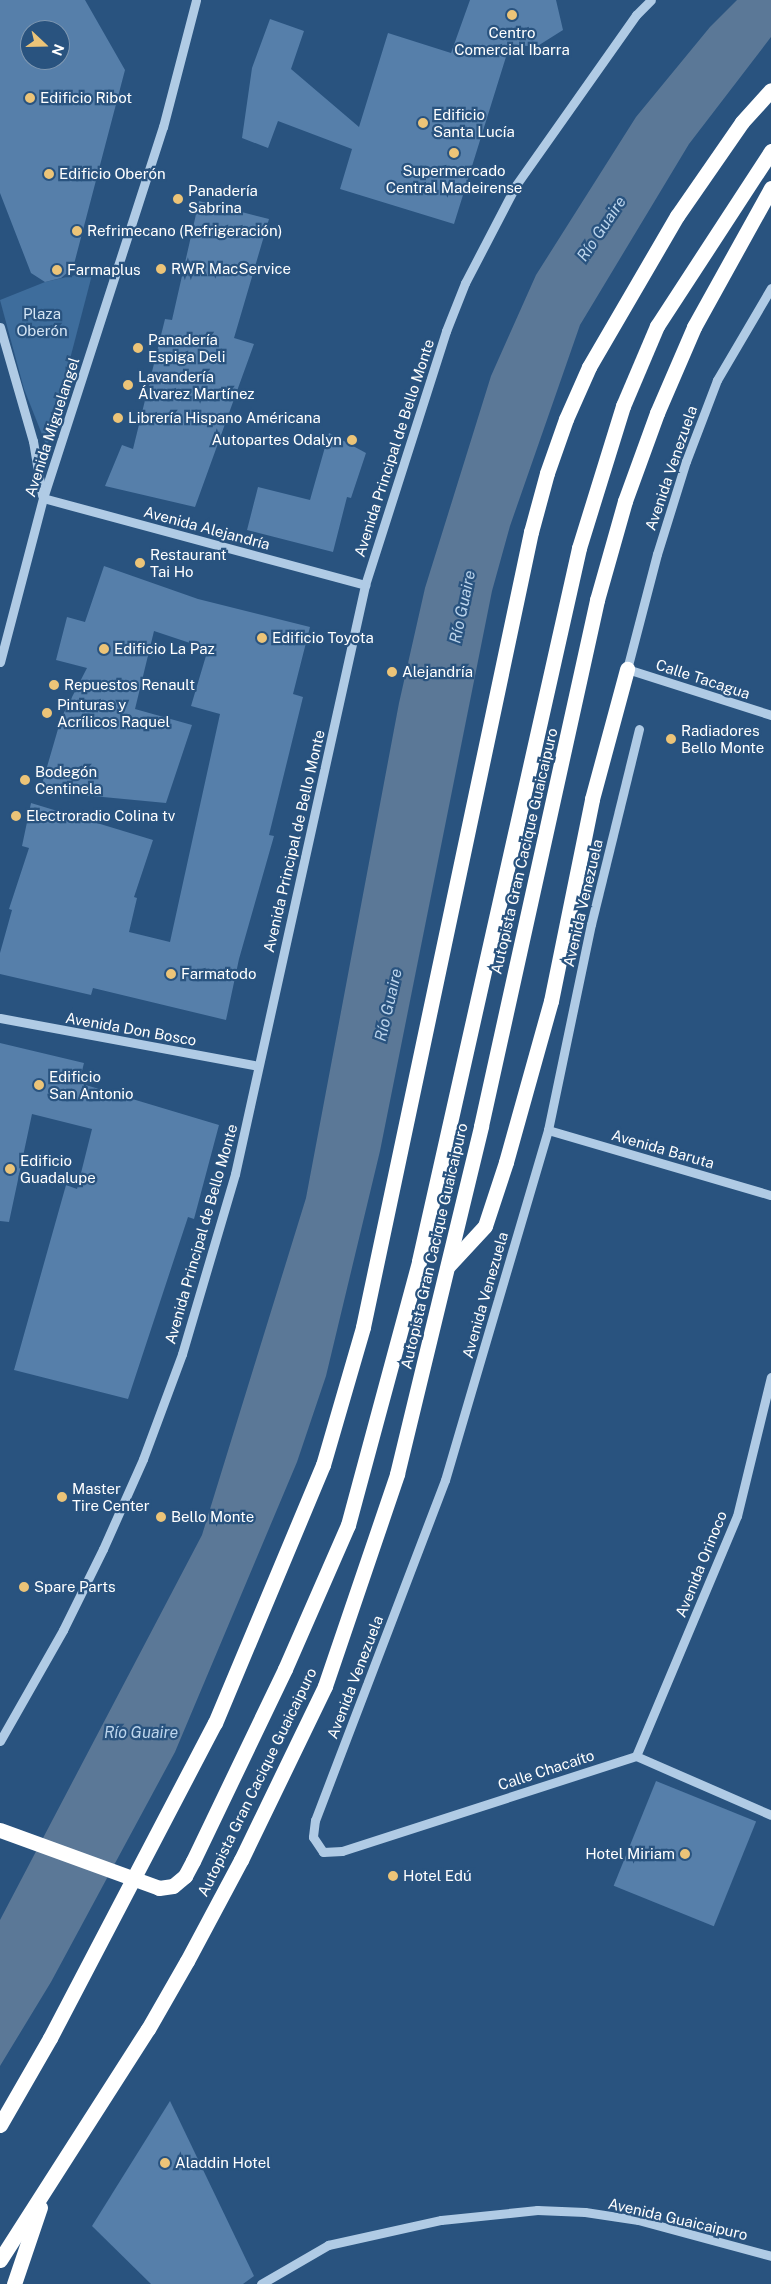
<!DOCTYPE html>
<html>
<head>
<meta charset="utf-8">
<style>
	body { margin:0 }
	#map { position:relative; width:771px; height:2284px; overflow:hidden; background:#29537f; font-family:"Public Sans",sans-serif }
	div>[style] { position:absolute }
	.green>* { inset:0; background:#3e6d9c }
	.water>* { inset:0; background:#5b7897 }
	.building>* { inset:0; background:#567faa; transform-origin:0 0 }
	.minor>* { height:9px; margin:-4.5px; padding:0 4.5px; transform-origin:4.5px; border-radius:4.5px; background:#b0cbe5 }
	.highway>* { height:15px; margin:-7.5px; padding:0 7.5px; transform-origin:7.5px; border-radius:7.5px; background:#fff }
	.highway-bridge>* { height:15px; margin:-7.5px; padding:0 7.5px; transform-origin:7.5px; border-radius:7.5px; background:#fff }
	.dots>* { width:14px; height:14px; translate:-50% -50%; box-sizing:border-box; border:2px solid #29537f; border-radius:50% }
	span { translate:-50% -50%; white-space:nowrap; text-align:center; line-height:1.15; -webkit-text-stroke:4.5px #29537f; paint-order:stroke }
	.poi-label { font-size:15px; color:#fff }
	.left { translate:0 -50%; text-align:left }
	.right { translate:-100% -50%; text-align:right }
	.park-label { font-size:15px; color:#d3e4f4 }
	.street-label { font-size:15px; color:#fff }
	.water-label { font-size:16px; color:#bcd5ed; font-style:italic }
	.north { position:absolute; left:20px; top:20px; width:50px; height:50px; box-sizing:border-box; background:#29537f; border:1px solid #7f98b2; border-radius:50%; rotate:111deg; font-size:14px; font-weight:700; line-height:20px; text-align:center; color:#fff }
	.north::after { content:''; display:block; margin:auto; width:18px; height:22px; background:#ecc478; clip-path:polygon(50% 0,100% 100%,50% 72%,0 100%) }
</style>
</head>
<body>
<div id="map">
	<div class="green">
		<i style="clip-path:polygon(93px 271px,47px 447px,24px 389px,0 300px,45px 282px)"></i>
	</div>
	<div class="water">
		<i style="clip-path:polygon(737px 0,771px 0,771px 37px,689px 144px,580px 325px,510px 526px,492px 591px,380px 1151px,326px 1376px,297px 1462px,175px 1752px,51px 1982px,0 2066px,0 1920px,202px 1535px,306px 1198px,399px 703px,425px 588px,491px 376px,536px 275px,636px 117px,710px 27px)"></i>
	</div>
	<div class="building">
		<i style="clip-path:polygon(evenodd,0 0,85px 0,125px 70px,73px 268px,61px 278px,45px 282px,31px 273px,0 193px,0 0,30px 30px,60px 30px,60px 60px,30px 60px,30px 30px)"></i>
		<i style="clip-path:polygon(470px 0,556px 0,563px 30px,536px 47px,510px 44px,454px 224px,340px 189px,352px 149px,278px 121px,268px 148px,242px 138px,252px 68px,270px 19px,304px 31px,291px 69px,359px 127px,388px 33px,451px 53px)"></i>
		<i style="clip-path:polygon(199px 201px,269px 219px,234px 338px,254px 344px,195px 507px,105px 486px,122px 445px,133px 449px,165px 319px,172px 320px)"></i>
		<i style="clip-path:polygon(329px 433px,366px 453px,351px 498px,347px 497px,333px 552px,247px 530px,258px 487px,310px 500px)"></i>
		<i style="clip-path:polygon(104px 566px,198px 599px,310px 627px,293px 694px,303px 697px,269px 835px,274px 836px,239px 959px,226px 1020px,93px 988px,91px 995px,0 974px,0 953px,12px 910px,9px 909px,29px 848px,22px 846px,31px 803px,153px 840px,134px 897px,137px 898px,129px 932px,170px 942px,220px 714px,191px 706px,208px 649px,154px 631px,135px 709px,192px 725px,166px 803px,40px 791px,58px 729px,56px 728px,87px 668px,56px 660px,67px 617px,85px 622px)"></i>
		<i style="clip-path:polygon(0 1043px,84px 1063px,79px 1083px,219px 1125px,194px 1219px,188px 1217px,128px 1399px,14px 1370px,66px 1185px,77px 1189px,92px 1129px,32px 1114px,9px 1222px,0 1221px)"></i>
		<i style="left:656px;top:1781px;width:108px;height:113px;rotate:22deg"></i>
		<i style="clip-path:polygon(170px 2101px,254px 2276px,243px 2284px,151px 2284px,92px 2226px)"></i>
	</div>
	<div class="minor">
		<i style="left:771px;top:288px;width:107px;rotate:120.4deg"></i>
		<i style="left:717px;top:380px;width:87px;rotate:110.9deg"></i>
		<i style="left:686px;top:461px;width:97px;rotate:107.3deg"></i>
		<i style="left:657px;top:554px;width:119px;rotate:104.6deg"></i>
		<i style="left:627px;top:669px;width:151px;rotate:17.7deg"></i>
		<i style="left:0;top:327px;width:119px;rotate:73.9deg"></i>
		<i style="left:33px;top:441px;width:55px;rotate:80.5deg"></i>
		<i style="left:43px;top:498px;width:334px;rotate:15.1deg"></i>
		<i style="left:0;top:662px;width:170px;rotate:-75.3deg"></i>
		<i style="left:43px;top:498px;width:390px;rotate:-72.1deg"></i>
		<i style="left:163px;top:127px;width:131px;rotate:-75.4deg"></i>
		<i style="left:639px;top:729px;width:201px;rotate:103.8deg"></i>
		<i style="left:591px;top:924px;width:210px;rotate:101.8deg"></i>
		<i style="left:548px;top:1130px;width:365px;rotate:106.4deg"></i>
		<i style="left:445px;top:1480px;width:364px;rotate:110.9deg"></i>
		<i style="left:315px;top:1820px;width:17px;rotate:97deg"></i>
		<i style="left:313px;top:1837px;width:18px;rotate:56deg"></i>
		<i style="left:323px;top:1852px;width:19px;rotate:-3deg"></i>
		<i style="left:342px;top:1851px;width:309px;rotate:-17.9deg"></i>
		<i style="left:636px;top:1756px;width:147px;rotate:23.6deg"></i>
		<i style="left:0;top:1018px;width:262px;rotate:10.5deg"></i>
		<i style="left:548px;top:1130px;width:232px;rotate:16.3deg"></i>
		<i style="left:0;top:1741px;width:128px;rotate:-60.4deg"></i>
		<i style="left:63px;top:1630px;width:90px;rotate:-63.7deg"></i>
		<i style="left:103px;top:1549px;width:98px;rotate:-66deg"></i>
		<i style="left:143px;top:1459px;width:112px;rotate:-69.6deg"></i>
		<i style="left:182px;top:1354px;width:188px;rotate:-73.6deg"></i>
		<i style="left:235px;top:1174px;width:603px;rotate:-77.55deg"></i>
		<i style="left:365px;top:585px;width:267px;rotate:-72.3deg"></i>
		<i style="left:446px;top:331px;width:52px;rotate:-68.4deg"></i>
		<i style="left:465px;top:283px;width:110px;rotate:-62.5deg"></i>
		<i style="left:516px;top:185px;width:208px;rotate:-54.8deg"></i>
		<i style="left:636px;top:15px;width:21px;rotate:-45deg"></i>
		<i style="left:636px;top:1756px;width:260px;rotate:-67.2deg"></i>
		<i style="left:737px;top:1516px;width:143px;rotate:-76.3deg"></i>
		<i style="left:261px;top:2284px;width:78px;rotate:-30.2deg"></i>
		<i style="left:328px;top:2245px;width:116px;rotate:-12.5deg"></i>
		<i style="left:441px;top:2220px;width:97px;rotate:-5.9deg"></i>
		<i style="left:537px;top:2210px;width:48px;rotate:2.4deg"></i>
		<i style="left:585px;top:2212px;width:54px;rotate:8.6deg"></i>
		<i style="left:638px;top:2220px;width:138px;rotate:15.1deg"></i>
	</div>
	<div class="highway">
		<i style="left:449px;top:1265px;width:53px;rotate:-47.3deg"></i>
		<i style="left:485px;top:1226px;width:67px;rotate:-71.8deg"></i>
		<i style="left:506px;top:1162px;width:167px;rotate:-74.4deg"></i>
		<i style="left:551px;top:1001px;width:206px;rotate:-78.5deg"></i>
		<i style="left:592px;top:799px;width:135px;rotate:-74.9deg"></i>
		<i style="left:0;top:1830px;width:169px;rotate:20deg"></i>
		<i style="left:159px;top:1888px;width:14px;rotate:-8deg"></i>
		<i style="left:173px;top:1886px;width:16px;rotate:-40deg"></i>
		<i style="left:185px;top:1876px;width:17px;rotate:-62deg"></i>
		<i style="left:193px;top:1861px;width:213px;rotate:-64.4deg"></i>
		<i style="left:285px;top:1669px;width:157px;rotate:-66.4deg"></i>
		<i style="left:348px;top:1525px;width:273px;rotate:-74.9deg"></i>
		<i style="left:419px;top:1261px;width:731px;rotate:-77.35deg"></i>
		<i style="left:579px;top:548px;width:149px;rotate:-72.8deg"></i>
		<i style="left:623px;top:406px;width:87px;rotate:-67deg"></i>
		<i style="left:657px;top:326px;width:209px;rotate:-56.9deg"></i>
		<i style="left:0;top:2125px;width:100px;rotate:-60.1deg"></i>
		<i style="left:0;top:2260px;width:274px;rotate:-57.4deg"></i>
		<i style="left:148px;top:2029px;width:78px;rotate:-60.2deg"></i>
		<i style="left:187px;top:1961px;width:115px;rotate:-61.9deg"></i>
		<i style="left:241px;top:1860px;width:193px;rotate:-64.2deg"></i>
		<i style="left:325px;top:1686px;width:224px;rotate:-71.2deg"></i>
		<i style="left:397px;top:1474px;width:358px;rotate:-76.4deg"></i>
		<i style="left:481px;top:1126px;width:539px;rotate:-77.56deg"></i>
		<i style="left:597px;top:600px;width:103px;rotate:-74.2deg"></i>
		<i style="left:625px;top:501px;width:94px;rotate:-70deg"></i>
		<i style="left:657px;top:413px;width:94px;rotate:-66.7deg"></i>
		<i style="left:694px;top:327px;width:159px;rotate:-61deg"></i>
		<i style="left:14px;top:2284px;width:81px;rotate:-71.3deg"></i>
	</div>
	<div class="highway-bridge">
		<i style="left:50px;top:2038px;width:356px;rotate:-62.4deg"></i>
		<i style="left:215px;top:1723px;width:280px;rotate:-67.3deg"></i>
		<i style="left:323px;top:1465px;width:144px;rotate:-73.8deg"></i>
		<i style="left:363px;top:1327px;width:813px;rotate:-78.07deg"></i>
		<i style="left:531px;top:532px;width:61px;rotate:-74.8deg"></i>
		<i style="left:547px;top:473px;width:57px;rotate:-70.6deg"></i>
		<i style="left:566px;top:419px;width:57px;rotate:-66.1deg"></i>
		<i style="left:589px;top:367px;width:175px;rotate:-59.8deg"></i>
		<i style="left:677px;top:216px;width:114px;rotate:-55.3deg"></i>
		<i style="left:742px;top:122px;width:43px;rotate:-47.8deg"></i>
	</div>
	<div class="dots">
		<i style="left:512px;top:15px;background:#ecc478"></i>
		<i style="left:30px;top:98px;background:#ecc478"></i>
		<i style="left:423px;top:123px;background:#ecc478"></i>
		<i style="left:454px;top:153px;background:#ecc478"></i>
		<i style="left:49px;top:174px;background:#ecc478"></i>
		<i style="left:178px;top:199px;background:#ecc478"></i>
		<i style="left:77px;top:231px;background:#ecc478"></i>
		<i style="left:161px;top:269px;background:#ecc478"></i>
		<i style="left:57px;top:270px;background:#ecc478"></i>
		<i style="left:138px;top:348px;background:#ecc478"></i>
		<i style="left:128px;top:385px;background:#ecc478"></i>
		<i style="left:118px;top:418px;background:#ecc478"></i>
		<i style="left:352px;top:440px;background:#ecc478"></i>
		<i style="left:140px;top:563px;background:#ecc478"></i>
		<i style="left:262px;top:638px;background:#ecc478"></i>
		<i style="left:104px;top:649px;background:#ecc478"></i>
		<i style="left:392px;top:672px;background:#ecc478"></i>
		<i style="left:54px;top:685px;background:#ecc478"></i>
		<i style="left:47px;top:713px;background:#ecc478"></i>
		<i style="left:671px;top:739px;background:#ecc478"></i>
		<i style="left:25px;top:780px;background:#ecc478"></i>
		<i style="left:16px;top:816px;background:#ecc478"></i>
		<i style="left:171px;top:974px;background:#ecc478"></i>
		<i style="left:39px;top:1085px;background:#ecc478"></i>
		<i style="left:10px;top:1169px;background:#ecc478"></i>
		<i style="left:62px;top:1497px;background:#ecc478"></i>
		<i style="left:161px;top:1517px;background:#ecc478"></i>
		<i style="left:24px;top:1587px;background:#ecc478"></i>
		<i style="left:685px;top:1854px;background:#ecc478"></i>
		<i style="left:393px;top:1876px;background:#ecc478"></i>
		<i style="left:165px;top:2163px;background:#ecc478"></i>
	</div>
	<div class="poi-label">
		<span style="left:512px;top:41px">Centro<br>Comercial Ibarra</span>
		<span class="left" style="left:40px;top:98px">Edificio Ribot</span>
		<span class="left" style="left:433px;top:123px">Edificio<br>Santa Lucía</span>
		<span style="left:454px;top:179px">Supermercado<br>Central Madeirense</span>
		<span class="left" style="left:59px;top:174px">Edificio Oberón</span>
		<span class="left" style="left:188px;top:199px">Panadería<br>Sabrina</span>
		<span class="left" style="left:87px;top:231px">Refrimecano (Refrigeración)</span>
		<span class="left" style="left:171px;top:269px">RWR MacService</span>
		<span class="left" style="left:67px;top:270px">Farmaplus</span>
		<span class="left" style="left:148px;top:348px">Panadería<br>Espiga Deli</span>
		<span class="left" style="left:138px;top:385px">Lavandería<br>Álvarez Martínez</span>
		<span class="left" style="left:128px;top:418px">Librería Hispano Américana</span>
		<span class="right" style="left:342px;top:440px">Autopartes Odalyn</span>
		<span class="left" style="left:150px;top:563px">Restaurant<br>Tai Ho</span>
		<span class="left" style="left:272px;top:638px">Edificio Toyota</span>
		<span class="left" style="left:114px;top:649px">Edificio La Paz</span>
		<span class="left" style="left:402px;top:672px">Alejandría</span>
		<span class="left" style="left:64px;top:685px">Repuestos Renault</span>
		<span class="left" style="left:57px;top:713px">Pinturas y<br>Acrílicos Raquel</span>
		<span class="left" style="left:681px;top:739px">Radiadores<br>Bello Monte</span>
		<span class="left" style="left:35px;top:780px">Bodegón<br>Centinela</span>
		<span class="left" style="left:26px;top:816px">Electroradio Colina tv</span>
		<span class="left" style="left:181px;top:974px">Farmatodo</span>
		<span class="left" style="left:49px;top:1085px">Edificio<br>San Antonio</span>
		<span class="left" style="left:20px;top:1169px">Edificio<br>Guadalupe</span>
		<span class="left" style="left:72px;top:1497px">Master<br>Tire Center</span>
		<span class="left" style="left:171px;top:1517px">Bello Monte</span>
		<span class="left" style="left:34px;top:1587px">Spare Parts</span>
		<span class="right" style="left:675px;top:1854px">Hotel Miriam</span>
		<span class="left" style="left:403px;top:1876px">Hotel Edú</span>
		<span class="left" style="left:175px;top:2163px">Aladdin Hotel</span>
	</div>
	<div class="park-label">
		<span style="left:42px;top:322px">Plaza<br>Oberón</span>
	</div>
	<div class="street-label">
		<span style="left:52px;top:427px;rotate:-72deg">Avenida Miguelangel</span>
		<span style="left:394px;top:448px;rotate:-72deg">Avenida Principal de Bello Monte</span>
		<span style="left:671px;top:468px;rotate:-71deg">Avenida Venezuela</span>
		<span style="left:207px;top:528px;rotate:15deg">Avenida Alejandría</span>
		<span style="left:703px;top:679px;rotate:18deg">Calle Tacagua</span>
		<span style="left:294px;top:841px;rotate:-77deg">Avenida Principal de Bello Monte</span>
		<span style="left:524px;top:851px;rotate:-77deg">Autopista Gran Cacique Guaicaipuro</span>
		<span style="left:583px;top:903px;rotate:-77deg">Avenida Venezuela</span>
		<span style="left:131px;top:1029px;rotate:10deg">Avenida Don Bosco</span>
		<span style="left:663px;top:1149px;rotate:16deg">Avenida Baruta</span>
		<span style="left:201px;top:1234px;rotate:-74deg">Avenida Principal de Bello Monte</span>
		<span style="left:434px;top:1246px;rotate:-77deg">Autopista Gran Cacique Guaicaipuro</span>
		<span style="left:485px;top:1295px;rotate:-74deg">Avenida Venezuela</span>
		<span style="left:701px;top:1564px;rotate:-68deg">Avenida Orinoco</span>
		<span style="left:355px;top:1677px;rotate:-69deg">Avenida Venezuela</span>
		<span style="left:546px;top:1770px;rotate:-18deg">Calle Chacaíto</span>
		<span style="left:257px;top:1782px;rotate:-64deg">Autopista Gran Cacique Guaicaipuro</span>
		<span style="left:678px;top:2219px;rotate:13deg">Avenida Guaicaipuro</span>
	</div>
	<div class="water-label">
		<span style="left:602px;top:229px;rotate:-56deg">Río Guaire</span>
		<span style="left:463px;top:607px;rotate:-78deg">Río Guaire</span>
		<span style="left:389px;top:1005px;rotate:-77deg">Río Guaire</span>
		<span style="left:141px;top:1733px">Río Guaire</span>
	</div>
	<div class="north">N</div>
</div>
</body>
</html>
